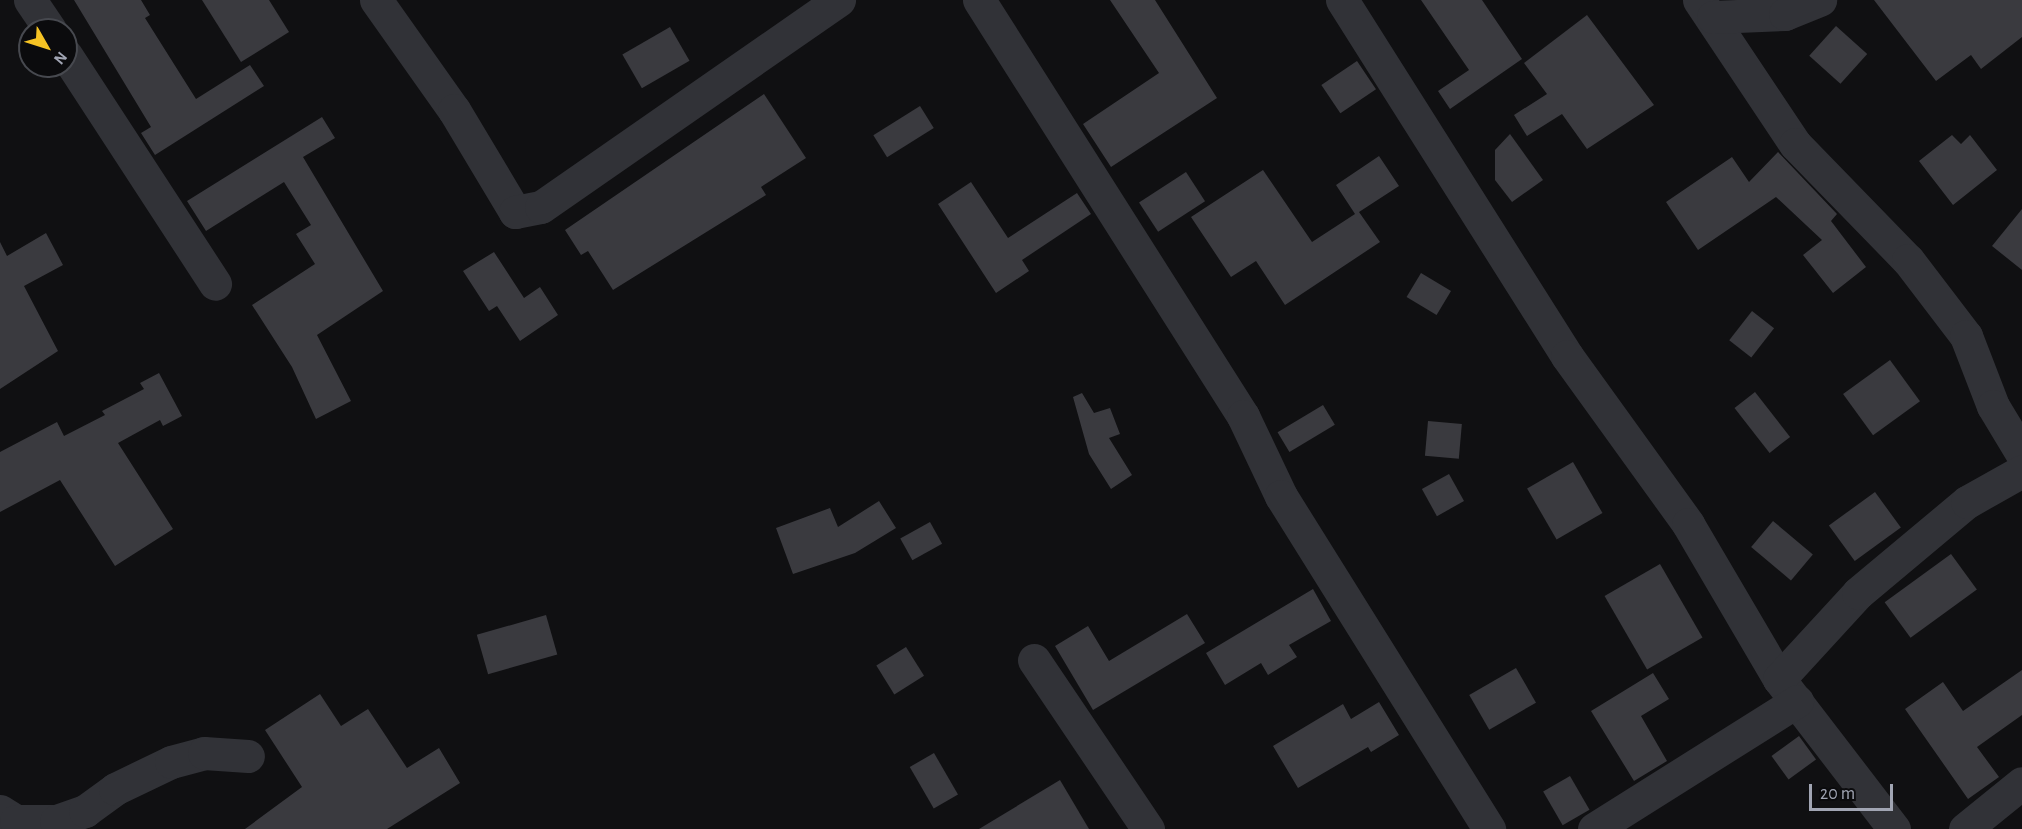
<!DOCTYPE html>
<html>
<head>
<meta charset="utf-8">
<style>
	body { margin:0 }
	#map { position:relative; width:2022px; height:829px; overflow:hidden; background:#101012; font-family:"Alegreya Sans",sans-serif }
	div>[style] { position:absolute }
	.building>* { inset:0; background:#3a3a3f; transform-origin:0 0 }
	.street>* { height:33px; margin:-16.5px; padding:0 16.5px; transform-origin:16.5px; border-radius:16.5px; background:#313237 }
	span { translate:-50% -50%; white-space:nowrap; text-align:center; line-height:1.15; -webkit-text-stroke:6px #0b0b0d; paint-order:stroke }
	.north { position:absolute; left:18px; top:18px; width:60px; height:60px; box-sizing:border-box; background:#0b0b0d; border:2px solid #47494f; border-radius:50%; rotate:129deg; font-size:16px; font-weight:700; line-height:24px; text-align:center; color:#a1a5b3 }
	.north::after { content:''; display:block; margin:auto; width:21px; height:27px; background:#f6c324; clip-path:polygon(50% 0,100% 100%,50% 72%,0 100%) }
	.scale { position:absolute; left:1809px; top:784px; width:84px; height:27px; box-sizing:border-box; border:3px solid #a1a5b3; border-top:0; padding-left:8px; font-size:18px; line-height:21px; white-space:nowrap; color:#a1a5b3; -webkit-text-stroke:4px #0b0b0d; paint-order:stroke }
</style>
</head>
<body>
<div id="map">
	<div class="building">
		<i style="clip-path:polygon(74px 0,141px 0,150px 15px,145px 18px,196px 99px,250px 65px,264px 86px,155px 155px,141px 133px,151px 127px)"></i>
		<i style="clip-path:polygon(202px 0,269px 0,289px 32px,241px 62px)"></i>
		<i style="clip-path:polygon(1110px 0,1155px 0,1217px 98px,1111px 167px,1083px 124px,1159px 73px)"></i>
		<i style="clip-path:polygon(1421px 0,1482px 0,1522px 59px,1450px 109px,1438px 91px,1469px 70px)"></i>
		<i style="clip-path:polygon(1874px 0,2022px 0,2022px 37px,1981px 69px,1971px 55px,1936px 81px)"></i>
		<i style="clip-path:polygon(1587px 15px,1654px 105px,1587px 149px,1562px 114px,1527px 136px,1514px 115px,1547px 94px,1524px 63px)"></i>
		<i style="left:1836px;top:26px;width:42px;height:40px;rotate:42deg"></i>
		<i style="left:670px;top:27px;width:39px;height:55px;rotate:60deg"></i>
		<i style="left:1357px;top:61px;width:34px;height:43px;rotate:56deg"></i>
		<i style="clip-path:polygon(764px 94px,806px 158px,761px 187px,766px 195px,613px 290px,588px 251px,581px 255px,565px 230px)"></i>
		<i style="left:920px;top:106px;width:26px;height:55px;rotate:58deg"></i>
		<i style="clip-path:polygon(322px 117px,335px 138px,303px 157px,383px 291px,317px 335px,351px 401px,316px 419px,292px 367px,252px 305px,315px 264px,296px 234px,311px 225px,284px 182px,206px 231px,187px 201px)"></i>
		<i style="clip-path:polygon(1510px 134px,1543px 180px,1512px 202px,1495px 180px,1495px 150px)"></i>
		<i style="clip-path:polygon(1952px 135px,1961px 144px,1970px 135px,1997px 170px,1953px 205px,1919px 161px)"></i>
		<i style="clip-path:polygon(1778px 152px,1837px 214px,1831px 221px,1866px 267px,1833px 293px,1803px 255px,1822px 240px,1776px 197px,1698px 250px,1666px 202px,1732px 157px,1749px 182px)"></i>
		<i style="clip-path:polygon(1379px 156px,1399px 186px,1359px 212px,1380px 242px,1285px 305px,1256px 261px,1231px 277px,1191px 217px,1263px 170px,1312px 242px,1355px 214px,1336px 185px)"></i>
		<i style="left:1186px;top:172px;width:35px;height:56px;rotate:57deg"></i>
		<i style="clip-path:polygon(971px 182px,1008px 238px,1077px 193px,1091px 214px,1022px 260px,1029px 271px,996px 293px,938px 204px)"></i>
		<i style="clip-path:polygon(2022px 209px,2022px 270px,1992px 246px)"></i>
		<i style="clip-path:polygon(46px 233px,63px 265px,24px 286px,58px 351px,0 389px,0 242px,7px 256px)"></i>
		<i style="clip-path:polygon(494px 252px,524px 298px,540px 287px,558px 315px,520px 341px,497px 306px,489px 311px,463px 271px)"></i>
		<i style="left:1421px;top:273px;width:35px;height:28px;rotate:31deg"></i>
		<i style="left:1752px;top:311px;width:28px;height:37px;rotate:38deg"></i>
		<i style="left:1890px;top:360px;width:51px;height:58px;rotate:54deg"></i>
		<i style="clip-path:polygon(159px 373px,182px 416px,163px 426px,160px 420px,118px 443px,173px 529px,115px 566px,60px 480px,0 512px,0 452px,57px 422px,64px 436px,105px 415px,102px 411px,144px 389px,140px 383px)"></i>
		<i style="left:1755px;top:392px;width:57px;height:26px;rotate:52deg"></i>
		<i style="clip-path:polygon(1082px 393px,1094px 413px,1110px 408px,1120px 434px,1109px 438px,1132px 475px,1111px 489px,1089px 454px,1073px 397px)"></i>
		<i style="left:1323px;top:405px;width:23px;height:53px;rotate:59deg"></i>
		<i style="left:1428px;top:421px;width:34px;height:35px;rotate:5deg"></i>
		<i style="left:1573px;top:462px;width:59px;height:53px;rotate:60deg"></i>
		<i style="left:1449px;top:474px;width:31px;height:31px;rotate:61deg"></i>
		<i style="left:1875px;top:492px;width:44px;height:57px;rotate:54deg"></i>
		<i style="clip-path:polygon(879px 501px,896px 528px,855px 553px,793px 574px,776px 528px,830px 508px,838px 527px)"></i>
		<i style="left:1773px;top:521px;width:52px;height:34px;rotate:40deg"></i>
		<i style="left:930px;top:522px;width:25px;height:34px;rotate:61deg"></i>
		<i style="left:1951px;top:554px;width:44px;height:82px;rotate:54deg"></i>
		<i style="left:1660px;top:564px;width:85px;height:64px;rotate:60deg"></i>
		<i style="clip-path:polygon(1313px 589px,1331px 621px,1289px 645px,1297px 657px,1268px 675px,1261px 663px,1225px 685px,1206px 653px)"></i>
		<i style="clip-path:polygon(1187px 614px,1205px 643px,1093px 710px,1055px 646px,1088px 626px,1109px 661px)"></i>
		<i style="left:546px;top:615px;width:41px;height:72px;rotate:74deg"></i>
		<i style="left:906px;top:647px;width:34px;height:35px;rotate:58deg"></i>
		<i style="left:1516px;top:668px;width:40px;height:54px;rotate:60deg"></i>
		<i style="clip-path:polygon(2022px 670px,2022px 715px,1977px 747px,1999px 777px,1968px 799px,1905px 709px,1943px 682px,1963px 711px)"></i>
		<i style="clip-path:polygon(1653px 673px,1669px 699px,1641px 716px,1667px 761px,1634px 781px,1591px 711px)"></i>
		<i style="clip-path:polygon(320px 694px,341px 726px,368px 709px,407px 768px,439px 748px,460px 783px,387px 829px,245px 829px,302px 787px,265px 730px)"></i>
		<i style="clip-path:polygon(1379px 702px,1399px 735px,1371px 752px,1368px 747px,1298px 788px,1273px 746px,1343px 704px,1351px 719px)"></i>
		<i style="left:1799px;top:736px;width:29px;height:34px;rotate:54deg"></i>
		<i style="left:934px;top:753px;width:48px;height:28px;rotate:60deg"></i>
		<i style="left:1570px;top:776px;width:39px;height:31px;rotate:60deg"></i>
		<i style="clip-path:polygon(1060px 780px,1089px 829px,979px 829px)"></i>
	</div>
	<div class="street">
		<i style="left:30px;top:0;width:36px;rotate:56deg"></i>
		<i style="left:376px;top:0;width:135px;rotate:54.7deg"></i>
		<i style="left:454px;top:110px;width:119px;rotate:59.1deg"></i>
		<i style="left:515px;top:212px;width:26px;rotate:-11deg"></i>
		<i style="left:541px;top:207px;width:363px;rotate:-34.8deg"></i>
		<i style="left:979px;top:0;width:493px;rotate:57.6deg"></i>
		<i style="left:1243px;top:416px;width:89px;rotate:64.6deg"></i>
		<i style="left:1281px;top:496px;width:393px;rotate:58deg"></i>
		<i style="left:1342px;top:0;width:421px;rotate:57.7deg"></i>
		<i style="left:1567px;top:356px;width:207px;rotate:54.2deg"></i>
		<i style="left:1688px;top:524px;width:180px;rotate:59.6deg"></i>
		<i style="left:1779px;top:679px;width:189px;rotate:52.5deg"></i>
		<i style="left:1699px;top:0;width:173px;rotate:56.3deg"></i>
		<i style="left:1795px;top:144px;width:162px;rotate:45.8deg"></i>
		<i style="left:1908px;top:260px;width:96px;rotate:52.7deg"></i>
		<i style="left:1966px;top:336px;width:75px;rotate:68.9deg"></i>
		<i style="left:1993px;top:406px;width:56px;rotate:58.9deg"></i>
		<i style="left:1713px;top:17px;width:72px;rotate:-2.4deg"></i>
		<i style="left:1785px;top:14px;width:38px;rotate:-22deg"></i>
		<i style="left:66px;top:55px;width:273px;rotate:56.9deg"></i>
		<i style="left:1034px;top:660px;width:204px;rotate:56deg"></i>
		<i style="left:1779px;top:679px;width:117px;rotate:-47.4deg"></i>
		<i style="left:1858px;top:593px;width:142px;rotate:-39.9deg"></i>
		<i style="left:1967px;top:502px;width:63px;rotate:-29.4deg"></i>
		<i style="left:0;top:811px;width:19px;rotate:32deg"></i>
		<i style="left:16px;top:821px;width:40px"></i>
		<i style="left:56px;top:821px;width:31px;rotate:-19deg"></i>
		<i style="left:85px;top:811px;width:37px;rotate:-36deg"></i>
		<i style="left:115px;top:789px;width:62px;rotate:-25.7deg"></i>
		<i style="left:171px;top:762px;width:34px;rotate:-15deg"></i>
		<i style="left:204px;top:753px;width:44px;rotate:3.9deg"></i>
		<i style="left:1594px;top:829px;width:240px;rotate:-32.2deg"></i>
		<i style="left:1965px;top:829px;width:73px;rotate:-38.9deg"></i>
	</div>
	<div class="north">N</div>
	<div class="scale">20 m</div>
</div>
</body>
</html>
